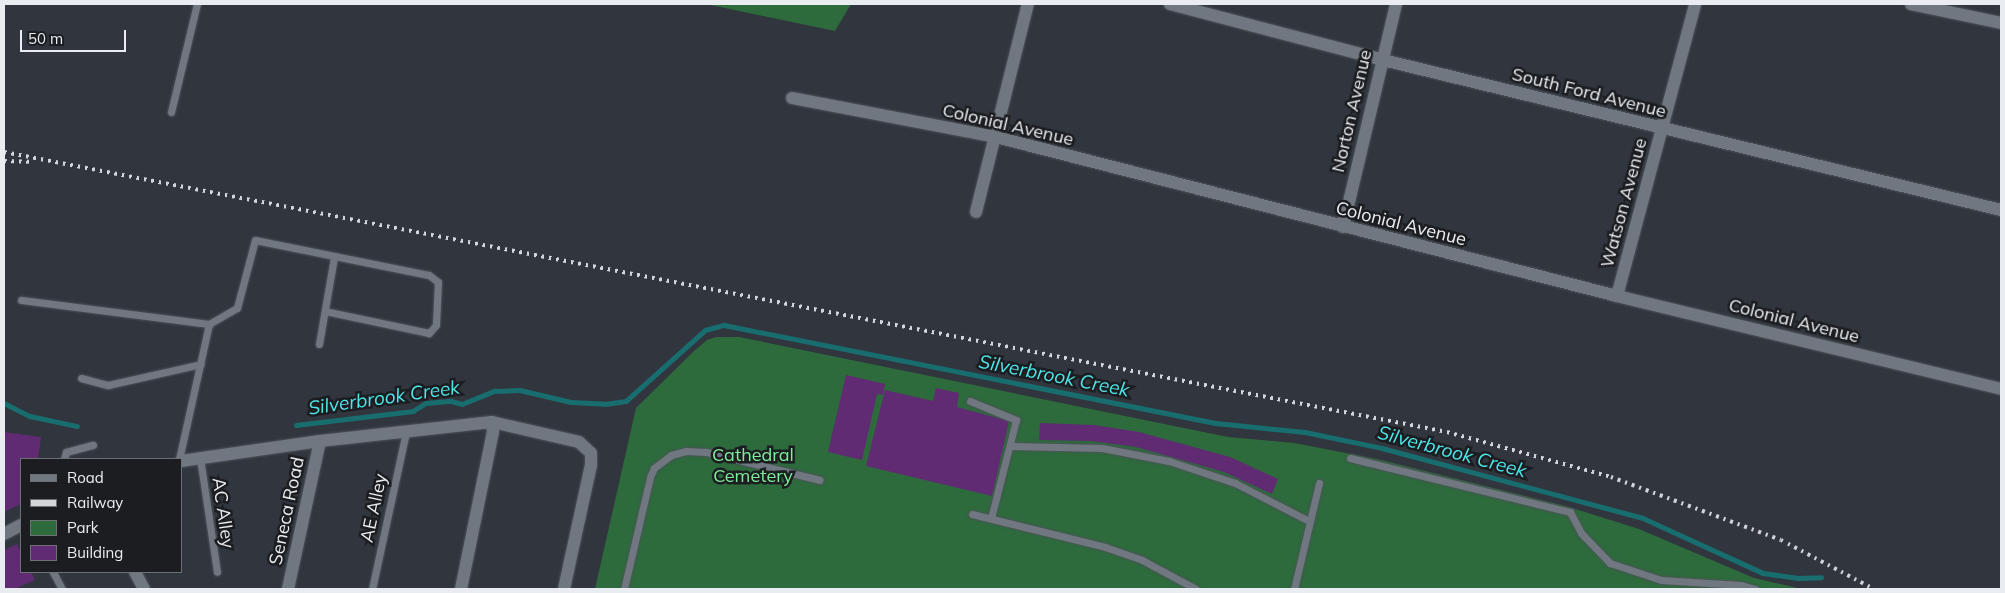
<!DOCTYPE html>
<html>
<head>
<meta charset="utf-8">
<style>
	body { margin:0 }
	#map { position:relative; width:2005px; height:593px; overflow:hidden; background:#31363e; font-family:Mulish,sans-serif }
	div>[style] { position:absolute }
	.green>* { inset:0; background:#2d6a3c }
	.stream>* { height:4.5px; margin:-2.25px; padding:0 2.25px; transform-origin:2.25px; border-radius:2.25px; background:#186d6f }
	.building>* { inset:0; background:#602b73 }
	.roads { filter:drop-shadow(0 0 1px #4e535a) drop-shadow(0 0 1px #4e535a) }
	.lane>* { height:7px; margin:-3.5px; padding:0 3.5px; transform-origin:3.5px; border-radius:3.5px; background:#717780 }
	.street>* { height:12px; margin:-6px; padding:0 6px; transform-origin:6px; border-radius:6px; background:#717780 }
	.rail>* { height:4px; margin-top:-2px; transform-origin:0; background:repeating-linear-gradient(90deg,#d2d6db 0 2.5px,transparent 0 7.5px) }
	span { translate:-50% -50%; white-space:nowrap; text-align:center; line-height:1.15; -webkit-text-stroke:5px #1b1d21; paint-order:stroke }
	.street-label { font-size:18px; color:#e9edf2 }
	.park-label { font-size:18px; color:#7fee99 }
	.water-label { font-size:19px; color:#4ee7e9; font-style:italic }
	.frame { position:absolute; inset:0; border:5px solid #e9edf2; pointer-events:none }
	.legend { position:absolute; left:20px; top:458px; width:162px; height:115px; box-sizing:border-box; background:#1b1d21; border:1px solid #6d7075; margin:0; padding:6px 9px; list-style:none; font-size:15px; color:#e9edf2 }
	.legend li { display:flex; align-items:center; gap:10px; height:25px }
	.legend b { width:25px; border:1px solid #6d7075 }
	.scale { position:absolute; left:20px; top:30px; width:106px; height:22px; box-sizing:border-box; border:2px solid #e9edf2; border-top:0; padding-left:6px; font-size:15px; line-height:18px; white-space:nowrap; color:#e9edf2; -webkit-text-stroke:4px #1b1d21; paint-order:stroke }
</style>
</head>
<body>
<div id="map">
	<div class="green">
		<i style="clip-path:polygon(706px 4px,851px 4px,835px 31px)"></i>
		<i style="clip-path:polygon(716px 337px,739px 337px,1228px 437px,1294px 443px,1377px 459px,1569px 507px,1639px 529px,1754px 578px,1802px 589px,595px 589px,636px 408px,693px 352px,707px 340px)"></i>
	</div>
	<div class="stream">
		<i style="left:4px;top:403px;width:29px;rotate:27deg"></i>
		<i style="left:30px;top:416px;width:48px;rotate:12deg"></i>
		<i style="left:296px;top:425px;width:118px;rotate:-6.8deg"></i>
		<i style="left:413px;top:411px;width:15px;rotate:-32deg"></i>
		<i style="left:426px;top:403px;width:25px;rotate:-5deg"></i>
		<i style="left:451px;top:401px;width:11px;rotate:15deg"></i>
		<i style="left:462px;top:404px;width:35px;rotate:-22deg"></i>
		<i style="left:495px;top:391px;width:25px;rotate:-2deg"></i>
		<i style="left:520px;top:390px;width:52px;rotate:13.2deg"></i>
		<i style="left:571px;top:402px;width:34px;rotate:3deg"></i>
		<i style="left:605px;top:404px;width:21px;rotate:-8deg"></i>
		<i style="left:626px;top:401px;width:106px;rotate:-41.9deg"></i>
		<i style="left:705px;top:330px;width:20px;rotate:-15deg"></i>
		<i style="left:724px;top:325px;width:502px;rotate:11.27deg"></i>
		<i style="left:1216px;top:423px;width:89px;rotate:5.8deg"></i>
		<i style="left:1305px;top:432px;width:79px;rotate:11.7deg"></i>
		<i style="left:1382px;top:448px;width:270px;rotate:15deg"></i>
		<i style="left:1643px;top:518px;width:132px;rotate:24.6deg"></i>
		<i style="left:1763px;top:573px;width:35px;rotate:8deg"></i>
		<i style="left:1798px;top:578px;width:23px;rotate:-2deg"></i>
	</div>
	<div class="building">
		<i style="clip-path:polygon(846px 375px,885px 384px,883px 395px,877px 394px,862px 460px,828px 452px)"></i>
		<i style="clip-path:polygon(936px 388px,959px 393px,957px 407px,1009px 421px,992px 496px,866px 466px,885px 390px,933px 401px)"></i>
		<i style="clip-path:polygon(1040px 423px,1094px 425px,1139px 432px,1230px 457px,1278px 479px,1272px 494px,1224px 472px,1136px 447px,1091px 441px,1039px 440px)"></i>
		<i style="clip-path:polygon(4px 432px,41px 437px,38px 459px,21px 459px,21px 504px,4px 512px)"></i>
		<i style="clip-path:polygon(17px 544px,21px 553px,21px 572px,31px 572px,35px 580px,15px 589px,4px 589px,4px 550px)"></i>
	</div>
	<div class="roads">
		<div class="lane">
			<i style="left:171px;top:112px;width:111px;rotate:-76.5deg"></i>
			<i style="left:21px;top:300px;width:190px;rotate:7.3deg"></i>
			<i style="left:209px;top:324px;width:138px;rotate:102.5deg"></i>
			<i style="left:209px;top:324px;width:32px;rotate:-30deg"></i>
			<i style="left:237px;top:308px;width:70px;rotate:-75.2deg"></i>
			<i style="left:255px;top:240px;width:177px;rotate:11.4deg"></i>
			<i style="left:429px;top:275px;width:11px;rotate:38deg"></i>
			<i style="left:438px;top:282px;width:43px;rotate:92.7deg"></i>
			<i style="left:436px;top:325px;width:11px;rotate:131deg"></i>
			<i style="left:429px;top:333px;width:106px;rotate:-168.1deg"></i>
			<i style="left:319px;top:344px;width:88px;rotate:-80.2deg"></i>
			<i style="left:81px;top:378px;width:28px;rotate:15deg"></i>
			<i style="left:108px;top:385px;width:95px;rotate:-12.7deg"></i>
			<i style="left:970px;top:401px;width:50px;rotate:22.4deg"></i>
			<i style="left:1016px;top:420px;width:101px;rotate:104.3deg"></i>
			<i style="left:1012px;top:446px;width:90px;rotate:1.3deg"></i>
			<i style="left:1102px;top:448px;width:68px;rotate:11deg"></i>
			<i style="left:1169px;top:461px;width:70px;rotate:18.4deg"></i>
			<i style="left:1235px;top:483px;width:83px;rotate:27.2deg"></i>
			<i style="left:200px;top:458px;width:115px;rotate:81.5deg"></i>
			<i style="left:1350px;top:458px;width:227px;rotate:13.8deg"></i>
			<i style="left:1570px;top:512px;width:24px;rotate:62deg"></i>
			<i style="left:1581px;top:533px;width:42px;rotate:46deg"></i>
			<i style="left:1610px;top:563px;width:54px;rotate:18.4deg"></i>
			<i style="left:1661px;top:580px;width:80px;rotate:3.6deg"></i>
			<i style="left:1741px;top:585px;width:15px;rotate:16deg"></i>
			<i style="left:64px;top:459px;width:7px;rotate:-74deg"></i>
			<i style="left:66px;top:452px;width:28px;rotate:-15deg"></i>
			<i style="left:972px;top:514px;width:137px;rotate:13.9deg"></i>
			<i style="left:1105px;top:547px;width:39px;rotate:19deg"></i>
			<i style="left:1142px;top:560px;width:61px;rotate:28.2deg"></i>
			<i style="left:53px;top:572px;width:19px;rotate:62deg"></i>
			<i style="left:372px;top:589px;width:161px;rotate:-77.8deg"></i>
			<i style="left:624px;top:589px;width:115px;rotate:-76.9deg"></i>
			<i style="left:650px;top:477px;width:10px;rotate:-66deg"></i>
			<i style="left:654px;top:468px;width:21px;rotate:-37deg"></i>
			<i style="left:671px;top:455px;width:16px;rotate:-15deg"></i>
			<i style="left:686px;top:451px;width:20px;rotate:3deg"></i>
			<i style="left:706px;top:452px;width:117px;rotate:13.8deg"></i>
			<i style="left:1294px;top:589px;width:109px;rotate:-76.7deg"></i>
		</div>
		<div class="street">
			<i style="left:1170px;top:4px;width:220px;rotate:14.7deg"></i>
			<i style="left:1383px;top:60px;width:636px;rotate:13.64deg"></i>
			<i style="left:1911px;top:4px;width:92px;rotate:11.9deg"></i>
			<i style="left:792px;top:98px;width:208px;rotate:10.8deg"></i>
			<i style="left:996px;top:137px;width:641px;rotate:14.36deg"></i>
			<i style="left:1617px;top:296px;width:395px;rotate:13.6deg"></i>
			<i style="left:976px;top:212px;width:214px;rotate:-76deg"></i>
			<i style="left:1343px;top:227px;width:229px;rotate:-76.6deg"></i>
			<i style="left:1617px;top:296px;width:302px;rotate:-75deg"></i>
			<i style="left:181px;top:461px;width:140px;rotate:-8.2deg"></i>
			<i style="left:320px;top:441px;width:173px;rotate:-6.3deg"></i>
			<i style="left:492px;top:422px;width:89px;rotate:12.9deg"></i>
			<i style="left:579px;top:442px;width:16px;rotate:43deg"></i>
			<i style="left:591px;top:453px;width:12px;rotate:90deg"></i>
			<i style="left:591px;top:465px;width:127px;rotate:102.3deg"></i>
			<i style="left:4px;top:534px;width:19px;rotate:-28deg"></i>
			<i style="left:135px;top:572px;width:19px;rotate:62deg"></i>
			<i style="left:288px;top:589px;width:151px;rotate:-77.8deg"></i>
			<i style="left:461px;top:589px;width:160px;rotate:-78.5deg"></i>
			<i style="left:493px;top:432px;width:10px;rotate:-96deg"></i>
		</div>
	</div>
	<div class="rail">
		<i style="left:4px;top:152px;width:1470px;rotate:10.98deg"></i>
		<i style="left:1447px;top:432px;width:170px;rotate:15.3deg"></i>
		<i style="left:1611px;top:477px;width:181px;rotate:20.3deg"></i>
		<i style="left:1781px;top:540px;width:105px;rotate:27.8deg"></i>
		<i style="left:4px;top:161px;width:25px;rotate:2deg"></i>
	</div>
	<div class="street-label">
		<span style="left:1589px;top:93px;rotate:14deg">South Ford Avenue</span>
		<span style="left:1352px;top:111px;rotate:-77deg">Norton Avenue</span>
		<span style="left:1008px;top:125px;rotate:13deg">Colonial Avenue</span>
		<span style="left:1624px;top:203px;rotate:-75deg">Watson Avenue</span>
		<span style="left:1401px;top:224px;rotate:14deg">Colonial Avenue</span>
		<span style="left:1794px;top:321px;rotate:14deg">Colonial Avenue</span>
		<span style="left:374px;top:508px;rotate:-78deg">AE Alley</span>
		<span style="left:287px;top:511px;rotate:-78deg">Seneca Road</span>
		<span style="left:223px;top:513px;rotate:82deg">AC Alley</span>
	</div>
	<div class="park-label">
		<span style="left:753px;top:466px">Cathedral<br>Cemetery</span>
	</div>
	<div class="water-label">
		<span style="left:1054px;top:376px;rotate:11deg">Silverbrook Creek</span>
		<span style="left:384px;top:398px;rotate:-8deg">Silverbrook Creek</span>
		<span style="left:1452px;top:452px;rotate:15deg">Silverbrook Creek</span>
	</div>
	<div class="frame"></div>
	<ul class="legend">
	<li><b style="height:6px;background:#717780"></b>Road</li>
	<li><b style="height:6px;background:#d2d6db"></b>Railway</li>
	<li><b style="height:14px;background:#2d6a3c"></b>Park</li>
	<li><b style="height:14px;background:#602b73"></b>Building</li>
	</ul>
	<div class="scale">50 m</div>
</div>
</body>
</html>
